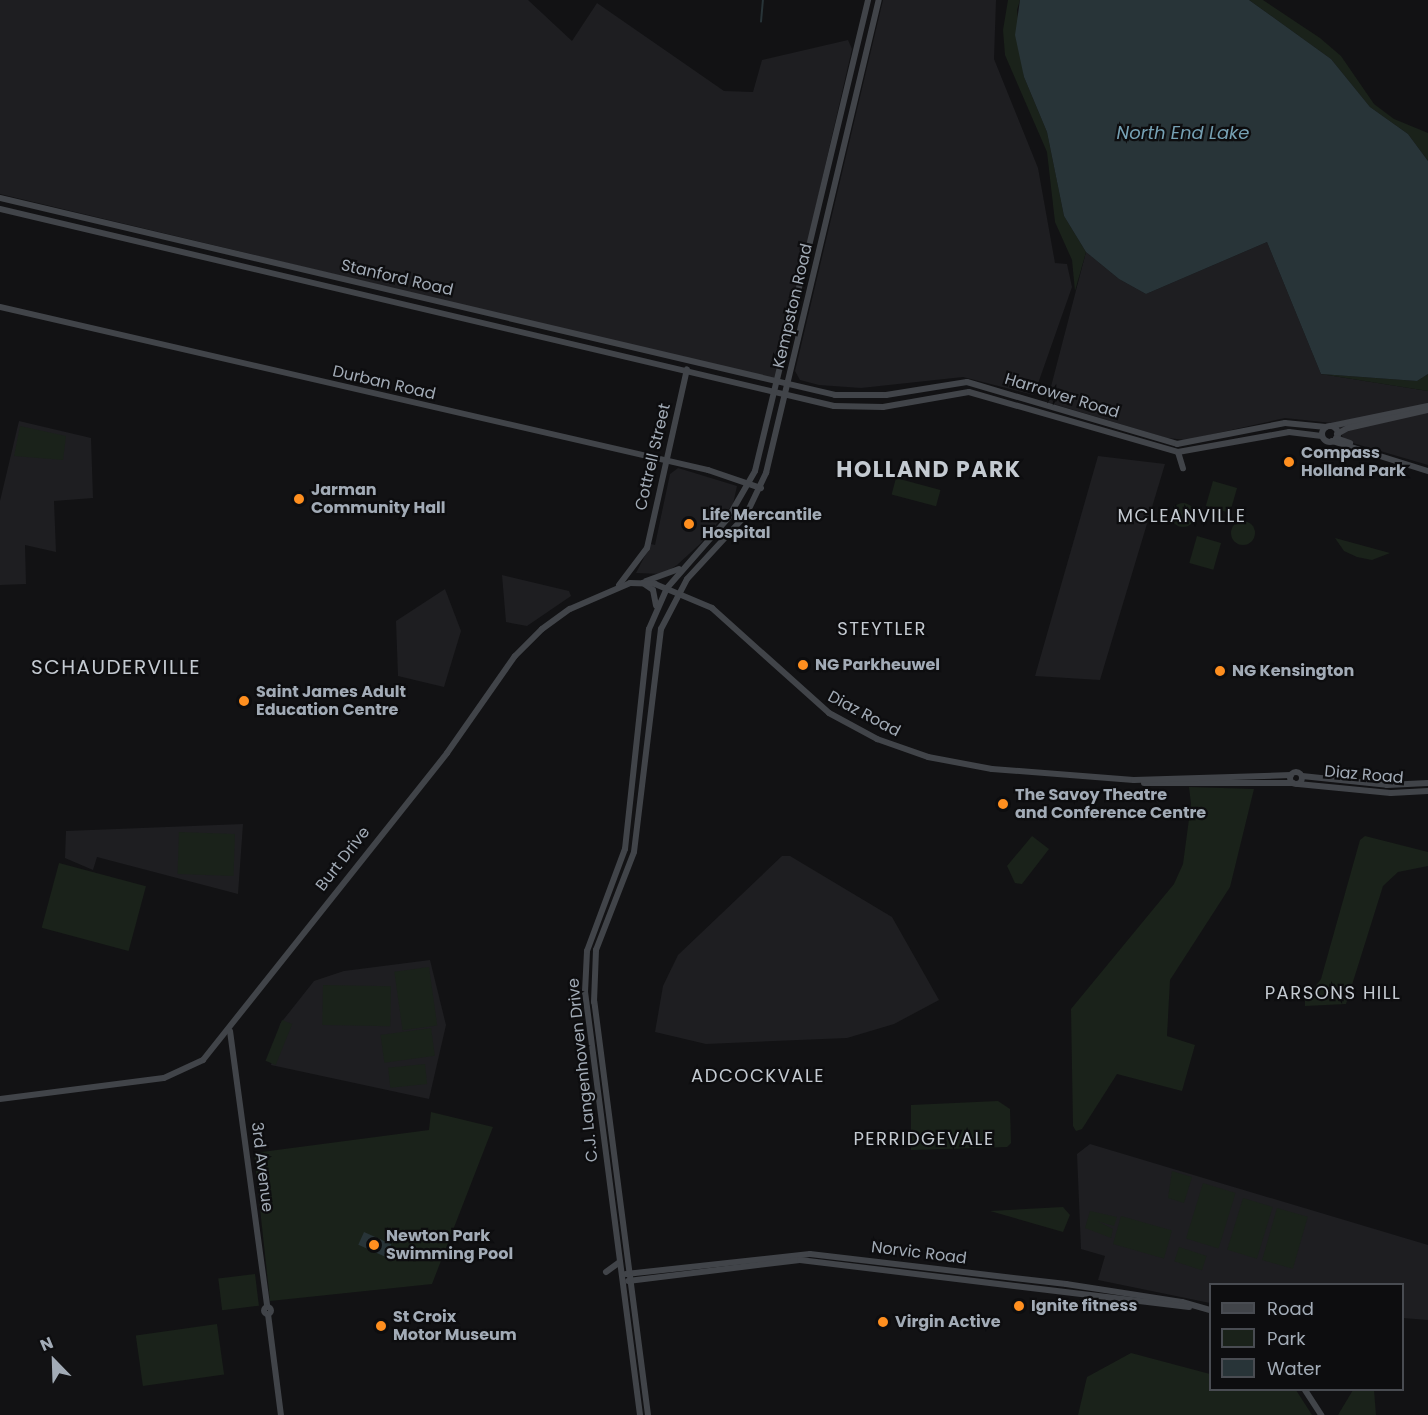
<!DOCTYPE html>
<html>
<head>
<meta charset="utf-8">
<style>
	body { margin:0 }
	#map { position:relative; width:1428px; height:1415px; overflow:hidden; background:#121214; font-family:Poppins,sans-serif }
	div>[style] { position:absolute }
	.built>* { inset:0; background:#1e1e21 }
	.green>* { inset:0; background:#1a221a; transform-origin:0 0 }
	.round { border-radius:50% }
	.water>* { inset:0; background:#283438; transform-origin:0 0 }
	.stream>* { height:1.5px; margin:-0.75px; padding:0 0.75px; transform-origin:0.75px; border-radius:0.75px; background:#283438 }
	.secondary>* { height:6px; margin:-3px; padding:0 3px; transform-origin:3px; border-radius:3px; background:#414449 }
	.secondary>.ring { margin:-3px; padding:0; box-sizing:content-box; background:none; border:6px solid #414449; border-radius:50% }
	.dots>* { width:16px; height:16px; translate:-50% -50%; box-sizing:border-box; border:3px solid #0d0d0f; border-radius:50% }
	span { translate:-50% -50%; white-space:nowrap; text-align:center; line-height:1.15; -webkit-text-stroke:4.5px #0d0d0f; paint-order:stroke }
	.street-label { font-size:16px; color:#a2abb6 }
	.poi-label { font-size:16px; color:#a2abb6; font-weight:700 }
	.left { translate:0 -50%; text-align:left }
	.water-label { font-size:18px; color:#76a1b4; font-style:italic }
	.neighbourhood-label { font-size:18px; color:#c4cad1; letter-spacing:1.5px }
	.quarter-label { font-size:20px; color:#c4cad1; letter-spacing:1.5px }
	.district-label { font-size:22px; color:#c4cad1; font-weight:700; letter-spacing:1.5px }
	.legend { position:absolute; left:1209px; top:1283px; width:195px; height:108px; box-sizing:border-box; background:#0d0d0f; border:2px solid #494c52; margin:0; padding:8px 10px; list-style:none; font-size:18px; color:#a2abb6 }
	.legend li { display:flex; align-items:center; gap:12px; height:30px }
	.legend b { width:30px; border:2px solid #494c52 }
	.north { position:absolute; left:24px; top:1331px; width:60px; height:60px; -webkit-text-stroke:4px #0d0d0f; paint-order:stroke; rotate:337deg; font-size:16px; font-weight:700; line-height:24px; text-align:center; color:#a2abb6 }
	.north::after { content:''; display:block; margin:auto; width:21px; height:27px; background:#a2abb6; clip-path:polygon(50% 0,100% 100%,50% 72%,0 100%) }
</style>
</head>
<body>
<div id="map">
	<div class="built">
		<i style="clip-path:polygon(0 0,528px 0,572px 41px,597px 3px,724px 91px,753px 92px,762px 60px,848px 40px,852px 49px,776px 380px,0 194px)"></i>
		<i style="clip-path:polygon(883px 0,996px 0,994px 59px,1038px 168px,1055px 263px,1067px 264px,1072px 287px,1034px 395px,963px 377px,861px 388px,819px 385px,800px 380px,795px 371px)"></i>
		<i style="clip-path:polygon(1267px 242px,1321px 374px,1428px 391px,1428px 465px,1346px 441px,1332px 423px,1285px 418px,1186px 440px,1167px 438px,1047px 402px,1086px 252px,1119px 279px,1146px 294px)"></i>
		<i style="clip-path:polygon(19px 421px,91px 438px,93px 498px,54px 501px,56px 552px,25px 545px,26px 584px,0 585px,0 501px)"></i>
		<i style="clip-path:polygon(1098px 456px,1165px 464px,1100px 680px,1035px 676px)"></i>
		<i style="clip-path:polygon(678px 468px,737px 486px,733px 504px,701px 543px,677px 565px,663px 574px,636px 573px,651px 544px,655px 545px,670px 474px)"></i>
		<i style="clip-path:polygon(502px 575px,569px 591px,571px 596px,527px 626px,506px 622px)"></i>
		<i style="clip-path:polygon(445px 589px,461px 631px,444px 687px,398px 676px,396px 621px)"></i>
		<i style="clip-path:polygon(243px 824px,238px 894px,97px 857px,93px 870px,65px 858px,66px 831px)"></i>
		<i style="clip-path:polygon(782px 856px,790px 856px,892px 917px,939px 1000px,894px 1024px,847px 1038px,706px 1044px,655px 1032px,663px 986px,678px 955px)"></i>
		<i style="clip-path:polygon(430px 960px,446px 1025px,429px 1099px,271px 1065px,280px 1024px,314px 981px,344px 971px)"></i>
		<i style="clip-path:polygon(1090px 1144px,1428px 1245px,1428px 1320px,1403px 1318px,1402px 1284px,1210px 1284px,1210px 1303px,1098px 1280px,1105px 1256px,1081px 1249px,1077px 1154px)"></i>
	</div>
	<div class="green">
		<i style="clip-path:polygon(1008px 0,1020px 0,1017px 10px,1024px 77px,1047px 132px,1064px 216px,1086px 252px,1075px 291px,1072px 260px,1055px 222px,1047px 152px,1005px 55px,1003px 30px)"></i>
		<i style="clip-path:polygon(1249px 0,1263px 0,1320px 38px,1341px 56px,1374px 104px,1394px 119px,1428px 133px,1428px 161px,1408px 134px,1370px 107px,1331px 59px)"></i>
		<i style="clip-path:polygon(1321px 374px,1417px 381px,1428px 374px,1428px 391px)"></i>
		<i style="clip-path:polygon(20px 426px,66px 436px,63px 460px,14px 456px)"></i>
		<i style="left:896px;top:478px;width:46px;height:17px;rotate:15deg"></i>
		<i style="left:1213px;top:481px;width:25px;height:26px;rotate:16deg"></i>
		<i class="round" style="left:1171px;top:503px;width:24px;height:24px"></i>
		<i class="round" style="left:1231px;top:521px;width:24px;height:24px"></i>
		<i style="left:1197px;top:536px;width:25px;height:28px;rotate:16deg"></i>
		<i style="clip-path:polygon(1335px 538px,1390px 553px,1372px 560px,1357px 557px,1344px 551px)"></i>
		<i style="clip-path:polygon(1189px 787px,1254px 789px,1230px 887px,1170px 980px,1167px 1036px,1195px 1045px,1182px 1091px,1117px 1074px,1082px 1129px,1076px 1131px,1073px 1126px,1071px 1009px,1174px 884px,1183px 864px,1191px 804px)"></i>
		<i style="left:179px;top:832px;width:56px;height:42px;rotate:2deg"></i>
		<i style="clip-path:polygon(1032px 836px,1049px 849px,1022px 884px,1015px 883px,1007px 866px)"></i>
		<i style="clip-path:polygon(1365px 836px,1428px 852px,1428px 866px,1398px 872px,1383px 886px,1346px 1004px,1305px 1006px,1305px 1000px,1321px 979px,1360px 840px)"></i>
		<i style="left:59px;top:863px;width:90px;height:67px;rotate:15deg"></i>
		<i style="left:429px;top:967px;width:59px;height:35px;rotate:82deg"></i>
		<i style="left:323px;top:985px;width:68px;height:40px;rotate:1deg"></i>
		<i style="left:282px;top:1020px;width:11px;height:44px;rotate:22deg"></i>
		<i style="left:431px;top:1028px;width:28px;height:51px;rotate:82deg"></i>
		<i style="left:425px;top:1064px;width:20px;height:37px;rotate:84deg"></i>
		<i style="clip-path:polygon(998px 1101px,1010px 1109px,1011px 1143px,1007px 1147px,911px 1150px,911px 1105px)"></i>
		<i style="clip-path:polygon(431px 1112px,493px 1127px,432px 1284px,270px 1301px,254px 1153px,429px 1130px)"></i>
		<i style="clip-path:polygon(1172px 1171px,1192px 1177px,1184px 1203px,1168px 1198px)"></i>
		<i style="left:1203px;top:1183px;width:34px;height:58px;rotate:17deg"></i>
		<i style="left:1243px;top:1198px;width:31px;height:54px;rotate:17deg"></i>
		<i style="clip-path:polygon(1063px 1207px,1070px 1215px,1063px 1232px,990px 1211px)"></i>
		<i style="left:1277px;top:1208px;width:32px;height:54px;rotate:16deg"></i>
		<i style="clip-path:polygon(1090px 1211px,1117px 1217px,1114px 1226px,1097px 1221px,1113px 1229px,1111px 1238px,1085px 1228px)"></i>
		<i style="left:1121px;top:1216px;width:53px;height:29px;rotate:16deg"></i>
		<i style="left:1179px;top:1247px;width:29px;height:15px;rotate:18deg"></i>
		<i style="left:255px;top:1274px;width:32px;height:37px;rotate:83deg"></i>
		<i style="left:217px;top:1324px;width:51px;height:82px;rotate:82deg"></i>
		<i style="clip-path:polygon(1131px 1353px,1210px 1374px,1210px 1390px,1296px 1390px,1312px 1415px,1078px 1415px,1087px 1377px)"></i>
		<i style="clip-path:polygon(1353px 1390px,1374px 1390px,1376px 1415px,1338px 1415px)"></i>
	</div>
	<div class="water">
		<i style="clip-path:polygon(1020px 0,1249px 0,1331px 59px,1370px 107px,1408px 134px,1428px 161px,1428px 374px,1417px 381px,1321px 374px,1267px 242px,1146px 294px,1119px 279px,1086px 252px,1064px 216px,1047px 132px,1024px 77px,1015px 35px)"></i>
		<i style="left:364px;top:1232px;width:30px;height:14px;rotate:24deg"></i>
	</div>
	<div class="stream">
		<i style="left:761px;top:22px;width:22px;rotate:-85deg"></i>
	</div>
	<div class="secondary">
		<i style="left:0;top:198px;width:858px;rotate:13.27deg"></i>
		<i style="left:835px;top:395px;width:51px"></i>
		<i style="left:886px;top:395px;width:82px;rotate:-9.1deg"></i>
		<i style="left:967px;top:382px;width:219px;rotate:16.4deg"></i>
		<i style="left:1177px;top:444px;width:110px;rotate:-11deg"></i>
		<i style="left:1285px;top:423px;width:41px;rotate:5.6deg"></i>
		<i style="left:0;top:209px;width:857px;rotate:13.29deg"></i>
		<i style="left:834px;top:406px;width:49px;rotate:1.2deg"></i>
		<i style="left:883px;top:407px;width:87px;rotate:-9.9deg"></i>
		<i style="left:969px;top:392px;width:217px;rotate:16deg"></i>
		<i style="left:1178px;top:452px;width:113px;rotate:-10.2deg"></i>
		<i style="left:1289px;top:432px;width:33px;rotate:7deg"></i>
		<i style="left:0;top:307px;width:727px;rotate:12.97deg"></i>
		<i style="left:708px;top:470px;width:56px;rotate:18.8deg"></i>
		<i style="left:1331px;top:426px;width:99px;rotate:-11.7deg"></i>
		<i class="ring" style="left:1322px;top:426px;width:10px;height:10px"></i>
		<i style="left:1337px;top:434px;width:13px;rotate:-29deg"></i>
		<i style="left:1348px;top:428px;width:82px;rotate:-12.7deg"></i>
		<i style="left:1336px;top:438px;width:15px;rotate:20deg"></i>
		<i style="left:1332px;top:441px;width:101px;rotate:17.4deg"></i>
		<i style="left:1178px;top:452px;width:17px;rotate:73deg"></i>
		<i style="left:646px;top:581px;width:35px;rotate:-20deg"></i>
		<i style="left:643px;top:583px;width:12px;rotate:35deg"></i>
		<i style="left:653px;top:590px;width:16px;rotate:79deg"></i>
		<i style="left:619px;top:585px;width:46px;rotate:-52.9deg"></i>
		<i style="left:647px;top:548px;width:183px;rotate:-77.4deg"></i>
		<i class="ring" style="left:1290px;top:772px;width:6px;height:6px"></i>
		<i style="left:1302px;top:776px;width:85px;rotate:6deg"></i>
		<i style="left:1387px;top:785px;width:41px;rotate:-2.8deg"></i>
		<i style="left:1144px;top:783px;width:149px"></i>
		<i style="left:1298px;top:784px;width:93px;rotate:5.5deg"></i>
		<i style="left:1391px;top:793px;width:37px;rotate:-3deg"></i>
		<i style="left:230px;top:1031px;width:277px;rotate:82.3deg"></i>
		<i style="left:0;top:1099px;width:165px;rotate:-7.3deg"></i>
		<i style="left:164px;top:1078px;width:43px;rotate:-24.8deg"></i>
		<i style="left:203px;top:1060px;width:392px;rotate:-51.5deg"></i>
		<i style="left:447px;top:753px;width:118px;rotate:-55deg"></i>
		<i style="left:515px;top:656px;width:38px;rotate:-45deg"></i>
		<i style="left:542px;top:629px;width:34px;rotate:-36deg"></i>
		<i style="left:570px;top:609px;width:65px;rotate:-23.4deg"></i>
		<i style="left:630px;top:583px;width:25px;rotate:2deg"></i>
		<i style="left:655px;top:584px;width:62px;rotate:22.8deg"></i>
		<i style="left:712px;top:608px;width:157px;rotate:41.9deg"></i>
		<i style="left:829px;top:713px;width:55px;rotate:28.4deg"></i>
		<i style="left:877px;top:739px;width:54px;rotate:19.4deg"></i>
		<i style="left:928px;top:757px;width:65px;rotate:10.6deg"></i>
		<i style="left:992px;top:769px;width:142px;rotate:4.4deg"></i>
		<i style="left:1134px;top:780px;width:157px;rotate:-1.8deg"></i>
		<i style="left:606px;top:1272px;width:17px;rotate:-36deg"></i>
		<i style="left:626px;top:1274px;width:185px;rotate:-6.2deg"></i>
		<i style="left:810px;top:1254px;width:258px;rotate:6.7deg"></i>
		<i style="left:1066px;top:1284px;width:117px;rotate:8.8deg"></i>
		<i style="left:1182px;top:1302px;width:29px;rotate:16deg"></i>
		<i style="left:628px;top:1281px;width:173px;rotate:-7deg"></i>
		<i style="left:800px;top:1260px;width:392px;rotate:6.9deg"></i>
		<i class="ring" style="left:263.5px;top:1306.5px;width:1px;height:1px"></i>
		<i style="left:268px;top:1314px;width:102px;rotate:82.7deg"></i>
		<i style="left:1305px;top:1390px;width:30px;rotate:57deg"></i>
		<i style="left:640px;top:1415px;width:427px;rotate:-97.4deg"></i>
		<i style="left:585px;top:992px;width:41px;rotate:-87.2deg"></i>
		<i style="left:587px;top:951px;width:109px;rotate:-69.6deg"></i>
		<i style="left:625px;top:849px;width:221px;rotate:-83.8deg"></i>
		<i style="left:649px;top:629px;width:45px;rotate:-66.3deg"></i>
		<i style="left:667px;top:588px;width:93px;rotate:-48.9deg"></i>
		<i style="left:728px;top:518px;width:54px;rotate:-60.1deg"></i>
		<i style="left:755px;top:471px;width:484px;rotate:-76.5deg"></i>
		<i style="left:648px;top:1415px;width:417px;rotate:-97.4deg"></i>
		<i style="left:594px;top:1002px;width:52px;rotate:-87.8deg"></i>
		<i style="left:596px;top:950px;width:105px;rotate:-68.8deg"></i>
		<i style="left:634px;top:852px;width:225px;rotate:-83.1deg"></i>
		<i style="left:661px;top:629px;width:56px;rotate:-62.5deg"></i>
		<i style="left:687px;top:579px;width:87px;rotate:-47.3deg"></i>
		<i style="left:746px;top:515px;width:47px;rotate:-64.5deg"></i>
		<i style="left:766px;top:473px;width:486px;rotate:-76.6deg"></i>
	</div>
	<div class="dots">
		<i style="left:1289px;top:462px;background:#ff8f1f"></i>
		<i style="left:299px;top:499px;background:#ff8f1f"></i>
		<i style="left:689px;top:524px;background:#ff8f1f"></i>
		<i style="left:803px;top:665px;background:#ff8f1f"></i>
		<i style="left:1220px;top:671px;background:#ff8f1f"></i>
		<i style="left:244px;top:701px;background:#ff8f1f"></i>
		<i style="left:1003px;top:804px;background:#ff8f1f"></i>
		<i style="left:374px;top:1245px;background:#ff8f1f"></i>
		<i style="left:1019px;top:1306px;background:#ff8f1f"></i>
		<i style="left:883px;top:1322px;background:#ff8f1f"></i>
		<i style="left:381px;top:1326px;background:#ff8f1f"></i>
	</div>
	<div class="street-label">
		<span style="left:397px;top:278px;rotate:13deg">Stanford Road</span>
		<span style="left:793px;top:306px;rotate:-77deg">Kempston Road</span>
		<span style="left:384px;top:383px;rotate:13deg">Durban Road</span>
		<span style="left:1062px;top:396px;rotate:17deg">Harrower Road</span>
		<span style="left:653px;top:457px;rotate:-77deg">Cottrell Street</span>
		<span style="left:864px;top:714px;rotate:28deg">Diaz Road</span>
		<span style="left:1364px;top:775px;rotate:5deg">Diaz Road</span>
		<span style="left:343px;top:859px;rotate:-52deg">Burt Drive</span>
		<span style="left:583px;top:1070px;rotate:-96deg">C.J. Langenhoven Drive</span>
		<span style="left:262px;top:1167px;rotate:83deg">3rd Avenue</span>
		<span style="left:919px;top:1253px;rotate:7deg">Norvic Road</span>
	</div>
	<div class="poi-label">
		<span class="left" style="left:1301px;top:462px">Compass<br>Holland Park</span>
		<span class="left" style="left:311px;top:499px">Jarman<br>Community Hall</span>
		<span class="left" style="left:702px;top:524px">Life Mercantile<br>Hospital</span>
		<span class="left" style="left:815px;top:665px">NG Parkheuwel</span>
		<span class="left" style="left:1232px;top:671px">NG Kensington</span>
		<span class="left" style="left:256px;top:701px">Saint James Adult<br>Education Centre</span>
		<span class="left" style="left:1015px;top:804px">The Savoy Theatre<br>and Conference Centre</span>
		<span class="left" style="left:386px;top:1245px">Newton Park<br>Swimming Pool</span>
		<span class="left" style="left:1031px;top:1306px">Ignite fitness</span>
		<span class="left" style="left:393px;top:1326px">St Croix<br>Motor Museum</span>
		<span class="left" style="left:895px;top:1322px">Virgin Active</span>
	</div>
	<div class="water-label">
		<span style="left:1183px;top:133px">North End Lake</span>
	</div>
	<div class="neighbourhood-label">
		<span style="left:1182px;top:516px">MCLEANVILLE</span>
		<span style="left:882px;top:629px">STEYTLER</span>
		<span style="left:1333px;top:993px">PARSONS HILL</span>
		<span style="left:758px;top:1076px">ADCOCKVALE</span>
		<span style="left:924px;top:1139px">PERRIDGEVALE</span>
	</div>
	<div class="quarter-label">
		<span style="left:116px;top:667px">SCHAUDERVILLE</span>
	</div>
	<div class="district-label">
		<span style="left:929px;top:470px">HOLLAND PARK</span>
	</div>
	<ul class="legend">
	<li><b style="height:8px;background:#414449"></b>Road</li>
	<li><b style="height:16px;background:#1a221a"></b>Park</li>
	<li><b style="height:16px;background:#283438"></b>Water</li>
	</ul>
	<div class="north">N</div>
</div>
</body>
</html>
